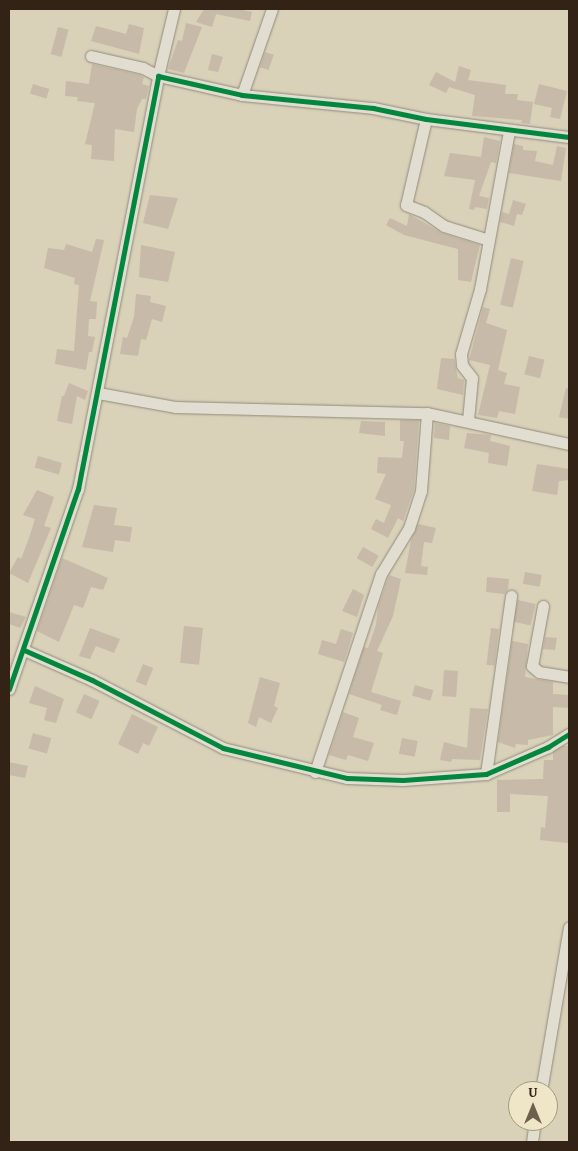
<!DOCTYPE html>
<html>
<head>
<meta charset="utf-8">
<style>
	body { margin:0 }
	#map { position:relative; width:578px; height:1151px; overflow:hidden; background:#d9d1b8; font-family:"Gentium Book Plus",serif }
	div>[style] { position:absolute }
	.building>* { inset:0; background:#c7baa8; transform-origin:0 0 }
	.roads { filter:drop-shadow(0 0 1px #908a7a) drop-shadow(0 0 1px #908a7a) }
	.minor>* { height:11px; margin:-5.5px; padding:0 5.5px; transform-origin:5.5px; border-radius:5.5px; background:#e1ddd1 }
	.cycleway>* { height:5px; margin:-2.5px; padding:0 2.5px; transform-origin:2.5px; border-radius:2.5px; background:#00873e }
	span { translate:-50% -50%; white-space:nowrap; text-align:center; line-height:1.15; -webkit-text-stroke:4px #efe6c8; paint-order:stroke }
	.frame { position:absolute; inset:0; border:10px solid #332317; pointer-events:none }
	.north { position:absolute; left:508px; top:1081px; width:50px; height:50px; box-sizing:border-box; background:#efe6c8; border:1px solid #a49881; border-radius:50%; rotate:0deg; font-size:14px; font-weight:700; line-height:20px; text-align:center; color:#332317 }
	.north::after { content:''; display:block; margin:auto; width:18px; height:22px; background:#6d604f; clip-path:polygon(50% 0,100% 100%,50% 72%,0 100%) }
</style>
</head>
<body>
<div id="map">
	<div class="building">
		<i style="clip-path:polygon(204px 9px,238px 9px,252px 12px,250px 21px,216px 14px,212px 27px,196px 22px)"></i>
		<i style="clip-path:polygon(186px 23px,202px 27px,184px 73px,168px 69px,178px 40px,182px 41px)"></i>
		<i style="clip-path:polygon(129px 24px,144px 28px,139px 54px,91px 41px,96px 26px,126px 34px)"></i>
		<i style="left:58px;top:27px;width:11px;height:28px;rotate:15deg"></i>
		<i style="left:265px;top:52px;width:9px;height:16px;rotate:18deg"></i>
		<i style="clip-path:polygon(212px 54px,223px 57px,218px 72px,208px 70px)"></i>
		<i style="clip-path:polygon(92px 64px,140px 75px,144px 77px,142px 84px,149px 86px,146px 99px,142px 99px,137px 109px,134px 132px,115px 129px,114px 161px,91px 159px,92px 145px,85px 144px,95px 103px,77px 101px,78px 97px,65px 96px,66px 81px,89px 84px)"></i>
		<i style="clip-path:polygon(459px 66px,471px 70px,468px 80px,506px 85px,505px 94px,518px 94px,517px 100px,533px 102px,530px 124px,521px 123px,522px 120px,472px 116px,475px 95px,449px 87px,446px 93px,429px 85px,436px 72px,455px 82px)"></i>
		<i style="left:33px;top:84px;width:17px;height:10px;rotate:17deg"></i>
		<i style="clip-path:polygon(539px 84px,567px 91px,560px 119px,550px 117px,552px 108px,534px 104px)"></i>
		<i style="clip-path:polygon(484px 137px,500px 141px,496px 163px,491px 162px,479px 196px,489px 198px,487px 209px,475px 207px,474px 210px,469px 209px,475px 180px,444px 176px,450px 153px,481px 157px)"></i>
		<i style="clip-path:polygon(514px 144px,523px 146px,523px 150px,537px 151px,535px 161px,553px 165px,557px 146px,566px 148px,561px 181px,509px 173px)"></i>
		<i style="clip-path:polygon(150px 195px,178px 198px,168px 229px,143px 223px)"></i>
		<i style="clip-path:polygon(513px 200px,526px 204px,522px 215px,517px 214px,514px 226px,500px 222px,502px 212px,509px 214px)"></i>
		<i style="clip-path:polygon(409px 214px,442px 233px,480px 245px,471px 282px,458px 280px,458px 249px,404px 235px,386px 225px,390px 218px,407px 226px)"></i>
		<i style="clip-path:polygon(96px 239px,104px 240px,90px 301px,97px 302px,96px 319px,89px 319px,88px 336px,95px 337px,92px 352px,89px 352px,86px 370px,55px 364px,57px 349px,74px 351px,79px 285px,74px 284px,75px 278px,44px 268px,48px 248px,64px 250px,66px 244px,92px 252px)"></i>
		<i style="clip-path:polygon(141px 245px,175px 252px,168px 282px,139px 277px)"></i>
		<i style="left:511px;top:258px;width:13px;height:48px;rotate:13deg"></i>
		<i style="clip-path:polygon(136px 294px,151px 296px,150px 302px,166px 306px,162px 322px,152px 319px,146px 340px,141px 339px,138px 356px,120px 354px,123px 337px,127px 338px,134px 317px)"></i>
		<i style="clip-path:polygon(483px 307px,490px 309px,486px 323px,507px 330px,498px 370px,507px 373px,504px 384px,520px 387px,515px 414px,499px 411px,497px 418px,478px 415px,490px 365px,469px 360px)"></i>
		<i style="left:529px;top:356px;width:16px;height:19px;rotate:14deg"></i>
		<i style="clip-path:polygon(441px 358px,454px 359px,458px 378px,464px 380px,463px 395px,437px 389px)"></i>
		<i style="clip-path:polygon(69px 383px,88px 391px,85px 400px,77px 396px,72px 424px,57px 421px,62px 396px,64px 396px)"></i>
		<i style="clip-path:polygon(566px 388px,569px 389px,569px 419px,559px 417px)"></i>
		<i style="clip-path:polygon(400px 420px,419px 420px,414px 490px,403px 521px,398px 518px,388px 538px,371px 529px,376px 519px,384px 523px,391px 505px,375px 499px,386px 474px,377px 473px,378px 457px,402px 458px,404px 441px,400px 441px)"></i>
		<i style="clip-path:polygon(361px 421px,385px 422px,385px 436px,359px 433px)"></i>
		<i style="clip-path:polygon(435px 423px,450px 426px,449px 440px,434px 438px)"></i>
		<i style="clip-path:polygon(467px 433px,491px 435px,490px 441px,510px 446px,507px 466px,488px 463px,489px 453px,464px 448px)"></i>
		<i style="left:38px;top:456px;width:25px;height:12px;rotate:16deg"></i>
		<i style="clip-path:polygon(537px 464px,569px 469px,569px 480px,559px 481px,557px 495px,532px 491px)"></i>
		<i style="clip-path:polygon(37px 490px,54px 497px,44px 526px,51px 528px,28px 583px,9px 573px,18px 557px,21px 559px,29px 538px,35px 519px,23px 515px)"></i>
		<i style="clip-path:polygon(94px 505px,117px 508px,114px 525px,132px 527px,130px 542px,115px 540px,113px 552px,82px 547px)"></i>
		<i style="clip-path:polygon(418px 524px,436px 528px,432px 543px,424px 542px,421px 566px,428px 567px,427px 575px,405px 573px,411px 540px)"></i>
		<i style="left:363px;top:547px;width:18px;height:13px;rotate:29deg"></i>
		<i style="clip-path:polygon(62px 558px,108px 578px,103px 590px,91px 587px,83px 608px,74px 605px,59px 642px,37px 631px)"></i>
		<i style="left:525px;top:572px;width:17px;height:12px;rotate:10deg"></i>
		<i style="clip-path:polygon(389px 575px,401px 579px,393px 616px,377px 651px,383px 653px,371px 692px,401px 701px,397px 715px,380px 710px,382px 705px,349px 694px,364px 647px,368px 648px,376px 625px,378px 607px)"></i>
		<i style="clip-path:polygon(487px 577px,509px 579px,508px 589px,504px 594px,486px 592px)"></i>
		<i style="clip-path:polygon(353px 589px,364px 595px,357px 617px,342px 611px)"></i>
		<i style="left:518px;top:600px;width:18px;height:22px;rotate:13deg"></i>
		<i style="clip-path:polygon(9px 612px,26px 617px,20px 628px,9px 624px)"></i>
		<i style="left:184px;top:626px;width:19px;height:37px;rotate:6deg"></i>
		<i style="clip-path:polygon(90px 628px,120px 639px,114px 653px,96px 646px,90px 659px,79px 656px)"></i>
		<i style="left:491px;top:628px;width:8px;height:37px;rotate:7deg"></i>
		<i style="clip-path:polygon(341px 629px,353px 633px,344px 662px,318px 654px,322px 640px,336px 644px)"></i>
		<i style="clip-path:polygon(545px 637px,557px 638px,555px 650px,543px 649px)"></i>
		<i style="clip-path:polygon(512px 641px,528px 644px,525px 677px,553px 682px,553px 694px,569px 695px,569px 708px,553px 707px,553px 735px,528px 740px,528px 745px,516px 744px,515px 748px,498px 742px)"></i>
		<i style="left:143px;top:664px;width:11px;height:19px;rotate:22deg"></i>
		<i style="left:444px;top:670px;width:14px;height:26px;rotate:4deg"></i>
		<i style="clip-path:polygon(260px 677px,280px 683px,274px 706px,278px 708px,271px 723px,259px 717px,256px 727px,248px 723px)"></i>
		<i style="left:415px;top:685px;width:19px;height:11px;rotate:16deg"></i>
		<i style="clip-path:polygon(35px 686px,64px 699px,56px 723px,44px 720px,47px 708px,29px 703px)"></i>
		<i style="left:84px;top:694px;width:17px;height:20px;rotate:24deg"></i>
		<i style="clip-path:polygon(470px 708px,488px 709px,480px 760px,452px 759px,451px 762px,440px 760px,444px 742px,467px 748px)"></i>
		<i style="clip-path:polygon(343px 712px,359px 718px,353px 737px,374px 743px,368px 761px,348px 755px,346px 760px,329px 755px)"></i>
		<i style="clip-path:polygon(132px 714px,158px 727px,149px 746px,143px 743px,138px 754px,118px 744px)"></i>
		<i style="left:33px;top:733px;width:19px;height:16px;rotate:16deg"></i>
		<i style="left:402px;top:738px;width:16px;height:16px;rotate:11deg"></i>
		<i style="clip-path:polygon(563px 746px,569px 746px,568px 843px,540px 840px,541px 827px,545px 828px,548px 796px,510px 794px,510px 812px,497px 812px,497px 780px,543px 779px,544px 760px,553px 760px,553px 752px)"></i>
		<i style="clip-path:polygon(9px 762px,28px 766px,25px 778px,9px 775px)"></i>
	</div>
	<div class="roads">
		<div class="minor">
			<i style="left:91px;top:56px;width:53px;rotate:13deg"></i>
			<i style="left:143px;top:68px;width:17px;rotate:28deg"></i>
			<i style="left:158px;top:76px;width:69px;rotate:-76.6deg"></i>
			<i style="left:242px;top:95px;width:91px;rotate:-70.8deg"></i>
			<i style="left:426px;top:119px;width:88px;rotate:103.1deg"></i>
			<i style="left:406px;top:205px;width:19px;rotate:21deg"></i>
			<i style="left:424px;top:212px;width:24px;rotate:35deg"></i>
			<i style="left:444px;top:226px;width:47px;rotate:17.3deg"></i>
			<i style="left:98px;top:393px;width:78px;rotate:10.3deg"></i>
			<i style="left:175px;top:407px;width:252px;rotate:1.4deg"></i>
			<i style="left:468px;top:420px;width:42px;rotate:-84.6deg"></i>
			<i style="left:472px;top:378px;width:16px;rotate:-128deg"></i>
			<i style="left:462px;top:365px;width:11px;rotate:-95deg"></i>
			<i style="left:461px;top:354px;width:68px;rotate:-73.7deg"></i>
			<i style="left:480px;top:289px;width:161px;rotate:-79.6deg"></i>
			<i style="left:543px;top:606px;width:61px;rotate:100.4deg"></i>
			<i style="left:532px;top:666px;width:9px;rotate:41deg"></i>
			<i style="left:539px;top:672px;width:30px;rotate:9deg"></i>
			<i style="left:24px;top:650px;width:74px;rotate:23.8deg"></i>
			<i style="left:92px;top:680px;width:148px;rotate:27.4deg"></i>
			<i style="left:223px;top:748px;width:128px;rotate:13.6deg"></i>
			<i style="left:347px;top:778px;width:56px;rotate:2deg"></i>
			<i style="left:403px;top:780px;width:83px;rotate:-4.1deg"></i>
			<i style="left:486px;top:774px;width:68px;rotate:-23.5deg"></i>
			<i style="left:548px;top:747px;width:25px;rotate:-32deg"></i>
			<i style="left:9px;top:689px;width:212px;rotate:-71deg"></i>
			<i style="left:78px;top:489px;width:421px;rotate:-79deg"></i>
			<i style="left:158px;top:76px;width:86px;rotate:12.7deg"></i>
			<i style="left:242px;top:95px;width:132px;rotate:5.7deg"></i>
			<i style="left:373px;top:108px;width:54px;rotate:11.7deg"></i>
			<i style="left:426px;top:119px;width:144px;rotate:7.2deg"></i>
			<i style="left:315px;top:772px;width:209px;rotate:-71.6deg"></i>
			<i style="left:381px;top:574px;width:54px;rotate:-58.7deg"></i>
			<i style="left:409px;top:528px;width:39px;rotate:-72deg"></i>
			<i style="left:421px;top:491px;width:78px;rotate:-85.6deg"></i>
			<i style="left:427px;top:413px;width:145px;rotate:12.3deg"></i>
			<i style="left:486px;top:774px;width:180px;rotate:-82deg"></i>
			<i style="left:541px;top:1091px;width:166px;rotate:-80.3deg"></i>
			<i style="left:532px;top:1142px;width:21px;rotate:-82deg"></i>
		</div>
	</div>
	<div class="cycleway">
		<i style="left:24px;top:650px;width:74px;rotate:23.8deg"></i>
		<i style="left:92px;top:680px;width:148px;rotate:27.4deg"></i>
		<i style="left:223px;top:748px;width:128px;rotate:13.6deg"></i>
		<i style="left:347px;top:778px;width:56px;rotate:2deg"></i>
		<i style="left:403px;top:780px;width:83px;rotate:-4.1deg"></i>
		<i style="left:486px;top:774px;width:68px;rotate:-23.5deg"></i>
		<i style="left:548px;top:747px;width:25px;rotate:-32deg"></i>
		<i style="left:9px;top:689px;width:212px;rotate:-71deg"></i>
		<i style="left:78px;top:489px;width:421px;rotate:-79deg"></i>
		<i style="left:158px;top:76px;width:86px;rotate:12.7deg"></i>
		<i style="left:242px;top:95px;width:132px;rotate:5.7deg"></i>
		<i style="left:373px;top:108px;width:54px;rotate:11.7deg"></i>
		<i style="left:426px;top:119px;width:144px;rotate:7.2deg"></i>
	</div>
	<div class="frame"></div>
	<div class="north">U</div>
</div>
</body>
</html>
